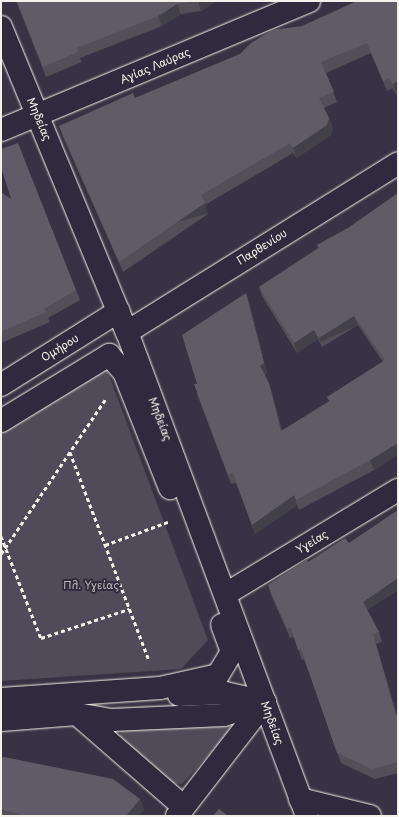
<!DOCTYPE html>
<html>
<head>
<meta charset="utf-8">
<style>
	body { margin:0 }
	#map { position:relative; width:399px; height:817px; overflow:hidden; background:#373244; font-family:"Playpen Sans",sans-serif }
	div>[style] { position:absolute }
	.green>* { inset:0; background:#504b59 }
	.path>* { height:2.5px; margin-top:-1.25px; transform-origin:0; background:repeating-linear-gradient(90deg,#f4f1e8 0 4px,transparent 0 7px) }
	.roads { filter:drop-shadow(0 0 1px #f4f1e8) drop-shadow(0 0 1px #f4f1e8) }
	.minor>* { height:22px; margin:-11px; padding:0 11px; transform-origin:11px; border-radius:11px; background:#2f2a3d }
	.wall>* { inset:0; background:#524f59 }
	.shaded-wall>* { inset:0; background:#424048; transform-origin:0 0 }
	.building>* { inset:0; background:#5f5c67 }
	span { translate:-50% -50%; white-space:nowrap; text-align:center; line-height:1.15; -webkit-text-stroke:4px #2f2a3d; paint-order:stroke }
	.street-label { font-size:11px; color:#f4f1e8 }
	.park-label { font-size:11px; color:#bbb7b6 }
	.frame { position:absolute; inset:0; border:2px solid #f4f1e8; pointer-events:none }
</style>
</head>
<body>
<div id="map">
	<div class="green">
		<i style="clip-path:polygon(101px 354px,208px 640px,181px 669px,1px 681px,1px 417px)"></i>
		<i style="clip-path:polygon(229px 724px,231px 731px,182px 784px,170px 783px,119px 737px,122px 730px)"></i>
	</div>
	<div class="path">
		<i style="left:70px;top:452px;width:222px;rotate:69.2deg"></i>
		<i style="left:1px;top:536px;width:110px;rotate:68.6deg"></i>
		<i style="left:41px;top:638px;width:93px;rotate:-18.2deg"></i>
		<i style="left:105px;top:545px;width:67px;rotate:-20.1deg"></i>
		<i style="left:1px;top:554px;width:186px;rotate:-56deg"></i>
	</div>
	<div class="roads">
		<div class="minor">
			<i style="left:1px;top:27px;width:330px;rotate:67.6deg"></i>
			<i style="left:127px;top:332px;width:516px;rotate:69.6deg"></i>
			<i style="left:1px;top:130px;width:334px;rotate:-22.7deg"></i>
			<i style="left:127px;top:332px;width:319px;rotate:-31.9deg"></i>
			<i style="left:1px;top:385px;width:139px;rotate:-32.1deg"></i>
			<i style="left:1px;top:421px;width:127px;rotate:-31.4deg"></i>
			<i style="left:109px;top:355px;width:23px;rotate:49deg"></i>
			<i style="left:124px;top:372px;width:125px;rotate:68.4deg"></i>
			<i style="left:226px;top:594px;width:201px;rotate:-31.2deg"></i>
			<i style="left:179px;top:695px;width:46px;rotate:-2.5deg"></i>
			<i style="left:225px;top:693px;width:41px;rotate:12.7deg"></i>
			<i style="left:1px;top:699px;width:159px;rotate:-4deg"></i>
			<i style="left:160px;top:688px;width:59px;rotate:-12.6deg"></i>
			<i style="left:218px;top:675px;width:27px;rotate:-59deg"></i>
			<i style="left:232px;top:652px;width:29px;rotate:-110deg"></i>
			<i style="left:78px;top:715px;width:140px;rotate:41deg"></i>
			<i style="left:1px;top:720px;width:76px;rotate:-4.5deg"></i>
			<i style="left:77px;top:714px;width:36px;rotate:10deg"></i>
			<i style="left:112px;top:720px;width:112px;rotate:-2.6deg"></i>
			<i style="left:224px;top:715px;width:43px;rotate:-17.6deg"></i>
			<i style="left:300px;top:799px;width:72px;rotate:13.7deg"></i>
			<i style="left:177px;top:816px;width:144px;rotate:-52.3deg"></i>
		</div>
	</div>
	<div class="wall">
		<i style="clip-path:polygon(16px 1px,217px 1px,201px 11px,181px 14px,162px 26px,80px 58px,82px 62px,46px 77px)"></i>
		<i style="clip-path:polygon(398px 1px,398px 94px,397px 95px,392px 88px,387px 91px,371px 53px,326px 73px,337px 102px,324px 108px,329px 118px,333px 128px,331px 135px,297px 158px,293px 153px,205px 205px,208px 214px,123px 272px,63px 137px,59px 126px,135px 98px,240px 54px,302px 26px)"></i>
		<i style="clip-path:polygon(1px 192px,76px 290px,80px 300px,48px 318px,50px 322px,1px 343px)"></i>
		<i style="clip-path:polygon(398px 193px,398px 455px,374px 470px,299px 510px,297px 505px,255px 534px,236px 483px,231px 484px,197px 394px,197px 384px,249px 302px,267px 373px,264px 375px,272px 392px,282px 431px,329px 401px,327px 397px,383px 362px,358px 325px,322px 347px,318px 339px,297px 353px,262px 296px,259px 287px,318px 248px,317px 245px,348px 228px)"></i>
		<i style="clip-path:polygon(398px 510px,398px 590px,367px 610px,379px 632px,382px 642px,376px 644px,397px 714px,398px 714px,398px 773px,375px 779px,341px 763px,304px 659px,302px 660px,294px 637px,290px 638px,271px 595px,268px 585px,308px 562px,349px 543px)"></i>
		<i style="clip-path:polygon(1px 758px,140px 799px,144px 810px,139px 816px,1px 816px)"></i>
	</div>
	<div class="shaded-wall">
		<i style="clip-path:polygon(198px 1px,217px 1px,201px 11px)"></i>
		<i style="clip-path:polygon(177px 4px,181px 14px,162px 26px,158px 16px)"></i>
		<i style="clip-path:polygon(398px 81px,398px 94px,397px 95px,393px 84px)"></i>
		<i style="clip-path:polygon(329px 118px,333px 128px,331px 135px,297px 158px,293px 148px)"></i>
		<i style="left:205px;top:203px;width:11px;height:104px;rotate:75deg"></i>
		<i style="clip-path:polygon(246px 293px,249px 302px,267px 373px,263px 375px,260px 366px)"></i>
		<i style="left:354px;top:316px;width:10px;height:41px;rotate:66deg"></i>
		<i style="clip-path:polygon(314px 330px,318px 339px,297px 353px,294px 343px)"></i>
		<i style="clip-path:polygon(269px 383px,272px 392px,284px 441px,281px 431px)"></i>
		<i style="clip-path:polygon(398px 443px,398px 455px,374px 470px,370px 460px)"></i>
		<i style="clip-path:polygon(294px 495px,297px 505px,255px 534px,252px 525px)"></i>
		<i style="clip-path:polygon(398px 578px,398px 590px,366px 611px,363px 602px)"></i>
		<i style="clip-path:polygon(373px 634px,376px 644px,398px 718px,396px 715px)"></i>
		<i style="clip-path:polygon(140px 799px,144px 810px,139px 816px,126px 816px)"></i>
	</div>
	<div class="building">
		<i style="clip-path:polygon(17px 1px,198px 1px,177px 4px,158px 16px,77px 48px,78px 52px,43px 67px)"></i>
		<i style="clip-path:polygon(357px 1px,398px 1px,398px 81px,393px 84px,389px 78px,383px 81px,367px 43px,321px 62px,334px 92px,319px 98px,329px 118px,327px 125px,293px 148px,290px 143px,201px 195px,205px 203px,119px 262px,59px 126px,133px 93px,135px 98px,240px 54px,251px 43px,272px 30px,302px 26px)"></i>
		<i style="clip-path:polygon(18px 143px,76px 290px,44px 309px,46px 312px,1px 332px,1px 192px,11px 199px,1px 167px,1px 149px)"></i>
		<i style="clip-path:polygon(398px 193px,398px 436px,397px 437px,398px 439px,398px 443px,370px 460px,296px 500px,294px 495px,252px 525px,233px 473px,228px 475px,194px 384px,197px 384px,182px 335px,246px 293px,264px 363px,260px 366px,269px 383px,281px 431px,330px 401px,327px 397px,385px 360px,354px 316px,319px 338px,314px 330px,294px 343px,259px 287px,319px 248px,317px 245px,348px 228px)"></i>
		<i style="clip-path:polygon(398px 510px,398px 578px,363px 602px,379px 632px,373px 634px,396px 715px,398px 714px,398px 762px,372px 769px,337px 753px,301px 649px,298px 650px,291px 628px,287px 628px,268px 585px,306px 559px,308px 562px,345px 538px,349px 543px)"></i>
		<i style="clip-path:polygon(4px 757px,113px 779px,140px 799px,126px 816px,26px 816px,1px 809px,1px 758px)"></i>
		<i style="clip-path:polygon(219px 809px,228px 816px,213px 816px)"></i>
	</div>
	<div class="street-label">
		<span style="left:155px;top:66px;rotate:-23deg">Αγίας Λαύρας</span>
		<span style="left:39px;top:119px;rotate:67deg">Μηδείας</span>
		<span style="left:262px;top:247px;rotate:-32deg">Παρθενίου</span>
		<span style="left:60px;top:348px;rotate:-32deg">Ομήρου</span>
		<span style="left:160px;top:419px;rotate:69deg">Μηδείας</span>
		<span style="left:312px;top:542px;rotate:-31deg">Υγείας</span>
		<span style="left:272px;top:723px;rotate:70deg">Μηδείας</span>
	</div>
	<div class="park-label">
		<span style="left:91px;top:585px">Πλ. Υγείας</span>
	</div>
	<div class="frame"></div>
</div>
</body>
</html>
